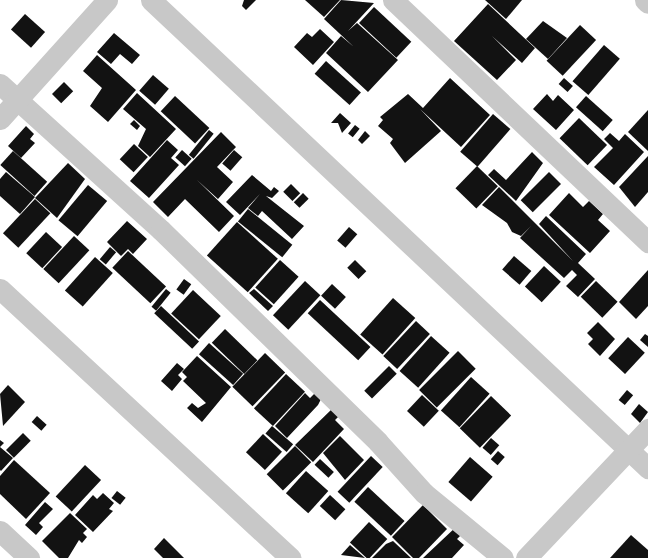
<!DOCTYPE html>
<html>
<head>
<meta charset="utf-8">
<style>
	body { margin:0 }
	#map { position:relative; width:648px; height:558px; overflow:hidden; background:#fff; font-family:"Fira Sans",sans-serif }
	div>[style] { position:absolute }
	.building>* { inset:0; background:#121212; transform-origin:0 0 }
	.minor>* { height:21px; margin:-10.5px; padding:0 10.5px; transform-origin:10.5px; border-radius:10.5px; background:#c8c8c8 }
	span { translate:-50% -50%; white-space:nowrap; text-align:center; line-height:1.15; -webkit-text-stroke:5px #fff; paint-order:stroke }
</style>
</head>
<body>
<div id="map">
	<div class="building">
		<i style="clip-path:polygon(244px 0,256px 0,246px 10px,242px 6px)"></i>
		<i style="clip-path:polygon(305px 0,340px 0,324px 17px)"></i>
		<i style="clip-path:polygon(341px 0,374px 3px,348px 31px,357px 23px,398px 60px,368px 92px,326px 53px,341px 36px,354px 47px,324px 19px)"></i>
		<i style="clip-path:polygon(485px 0,522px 0,506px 19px)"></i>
		<i style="clip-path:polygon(488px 4px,535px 48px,522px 63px,492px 36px,516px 60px,497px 80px,454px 41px)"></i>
		<i style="left:374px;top:7px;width:51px;height:22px;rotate:43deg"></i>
		<i style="left:25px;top:14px;width:27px;height:21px;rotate:42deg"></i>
		<i style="clip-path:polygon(543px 21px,567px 38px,548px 59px,526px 39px)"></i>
		<i style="left:580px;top:25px;width:22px;height:49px;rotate:43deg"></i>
		<i style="clip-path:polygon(320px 29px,334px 42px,313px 65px,294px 47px,307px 33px,312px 37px)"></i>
		<i style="clip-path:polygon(114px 33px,140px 55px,132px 64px,120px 54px,111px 64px,97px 52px)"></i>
		<i style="left:604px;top:45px;width:21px;height:48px;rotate:41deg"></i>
		<i style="clip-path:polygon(97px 55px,136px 90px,108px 122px,90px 106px,102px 88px,83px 71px)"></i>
		<i style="left:326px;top:61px;width:47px;height:17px;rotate:42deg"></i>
		<i style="left:153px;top:75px;width:21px;height:21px;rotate:41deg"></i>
		<i style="clip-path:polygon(450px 78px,490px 115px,461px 147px,420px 109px,441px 131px,405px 163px,390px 143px,393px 139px,378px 126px,383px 120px,380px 117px,408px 94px,423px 108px)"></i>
		<i style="left:564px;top:78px;width:12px;height:8px;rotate:42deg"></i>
		<i style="left:64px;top:82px;width:13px;height:17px;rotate:45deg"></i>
		<i style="clip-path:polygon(137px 93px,176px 129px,150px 157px,138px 146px,146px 129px,123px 109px)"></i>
		<i style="clip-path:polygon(547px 94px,553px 101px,558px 95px,574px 110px,556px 130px,533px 109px)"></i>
		<i style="left:175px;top:96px;width:47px;height:21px;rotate:43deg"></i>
		<i style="left:586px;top:96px;width:36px;height:15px;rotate:42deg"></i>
		<i style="clip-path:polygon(648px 110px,648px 151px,628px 132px)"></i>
		<i style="clip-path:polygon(340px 113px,351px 123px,342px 133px,338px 123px,331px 123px)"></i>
		<i style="left:493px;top:114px;width:23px;height:50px;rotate:41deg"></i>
		<i style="left:579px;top:118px;width:39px;height:28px;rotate:44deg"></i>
		<i style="clip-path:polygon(134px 120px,140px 126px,137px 130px,130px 124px)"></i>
		<i style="left:355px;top:125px;width:6px;height:11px;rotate:39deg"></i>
		<i style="clip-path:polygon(26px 126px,34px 134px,30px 139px,35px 143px,21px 158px,8px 146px)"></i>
		<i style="left:209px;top:130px;width:6px;height:32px;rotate:39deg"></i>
		<i style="clip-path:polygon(365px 131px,370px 136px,362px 144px,358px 140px)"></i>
		<i style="clip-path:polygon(221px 132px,236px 147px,217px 167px,233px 182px,218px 199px,197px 180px,234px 216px,219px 232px,185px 199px,168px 217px,153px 202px)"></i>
		<i style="clip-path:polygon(610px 133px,619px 141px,625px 134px,644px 152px,614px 185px,594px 167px,613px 148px,604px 139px)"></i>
		<i style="clip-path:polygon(167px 140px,178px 150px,171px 158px,179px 165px,149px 198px,130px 181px)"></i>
		<i style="left:134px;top:144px;width:19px;height:21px;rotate:43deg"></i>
		<i style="left:182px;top:150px;width:13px;height:10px;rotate:42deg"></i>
		<i style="left:234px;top:150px;width:11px;height:18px;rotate:41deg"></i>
		<i style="left:13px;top:151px;width:46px;height:19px;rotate:42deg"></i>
		<i style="clip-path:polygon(532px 152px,543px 163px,516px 201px,488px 175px,494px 169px,506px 180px)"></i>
		<i style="clip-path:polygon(648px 156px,648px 192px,635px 207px,619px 187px)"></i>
		<i style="clip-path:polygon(68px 163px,85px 179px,57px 218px,35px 198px)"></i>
		<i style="left:477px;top:166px;width:29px;height:31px;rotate:44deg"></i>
		<i style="clip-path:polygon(6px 172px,35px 197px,20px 214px,0 196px,0 179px)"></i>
		<i style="left:549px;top:172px;width:17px;height:40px;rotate:45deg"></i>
		<i style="clip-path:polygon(252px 175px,271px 191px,274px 187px,279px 191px,272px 198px,266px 196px,304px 226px,292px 239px,262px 211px,258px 216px,248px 208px,260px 194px,240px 215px,226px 202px)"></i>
		<i style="left:291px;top:184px;width:13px;height:11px;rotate:45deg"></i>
		<i style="left:88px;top:185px;width:25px;height:46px;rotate:40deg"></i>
		<i style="clip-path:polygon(499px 187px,573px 261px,539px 224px,546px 216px,586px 254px,578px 263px,595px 279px,578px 297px,566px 286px,577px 275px,572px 270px,564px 278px,520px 238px,531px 226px,521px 236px,512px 232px,507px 223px,482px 205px)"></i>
		<i style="left:303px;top:193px;width:8px;height:13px;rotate:45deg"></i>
		<i style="clip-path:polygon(569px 193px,583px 207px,589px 201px,603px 214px,598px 220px,610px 231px,590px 253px,549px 215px)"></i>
		<i style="left:35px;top:199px;width:21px;height:47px;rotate:43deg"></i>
		<i style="left:248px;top:209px;width:57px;height:16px;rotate:39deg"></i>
		<i style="clip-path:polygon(127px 221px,147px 239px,133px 254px,128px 249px,121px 256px,107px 242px)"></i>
		<i style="left:237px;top:222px;width:55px;height:45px;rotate:42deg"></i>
		<i style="left:349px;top:227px;width:11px;height:18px;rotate:41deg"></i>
		<i style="left:46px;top:232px;width:22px;height:29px;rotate:43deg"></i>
		<i style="left:74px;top:236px;width:21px;height:45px;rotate:43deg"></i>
		<i style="left:110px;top:247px;width:8px;height:16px;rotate:40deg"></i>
		<i style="left:128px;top:251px;width:52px;height:23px;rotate:43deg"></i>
		<i style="left:514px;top:256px;width:23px;height:18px;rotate:41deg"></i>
		<i style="left:95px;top:257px;width:24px;height:45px;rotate:42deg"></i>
		<i style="left:280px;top:260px;width:25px;height:37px;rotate:42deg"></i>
		<i style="left:355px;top:260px;width:16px;height:11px;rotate:45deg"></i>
		<i style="left:544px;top:266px;width:23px;height:28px;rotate:43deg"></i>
		<i style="clip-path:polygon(648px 270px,648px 306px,636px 319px,619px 302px)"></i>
		<i style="left:184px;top:279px;width:9px;height:13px;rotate:36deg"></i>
		<i style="left:305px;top:281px;width:21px;height:47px;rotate:43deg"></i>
		<i style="left:596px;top:281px;width:30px;height:22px;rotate:44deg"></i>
		<i style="left:332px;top:284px;width:19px;height:16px;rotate:43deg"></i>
		<i style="left:166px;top:289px;width:6px;height:23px;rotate:39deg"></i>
		<i style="clip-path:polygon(254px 289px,273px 306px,268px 311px,249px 293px)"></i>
		<i style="left:193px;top:290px;width:38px;height:32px;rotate:43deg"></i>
		<i style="left:393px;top:298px;width:30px;height:49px;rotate:42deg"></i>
		<i style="left:320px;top:300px;width:69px;height:18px;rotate:43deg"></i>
		<i style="left:161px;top:306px;width:52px;height:10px;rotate:43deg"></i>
		<i style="left:416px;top:321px;width:19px;height:48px;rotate:43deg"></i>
		<i style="clip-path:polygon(598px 322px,615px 339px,600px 356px,588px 344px,593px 339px,587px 333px)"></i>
		<i style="left:225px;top:329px;width:45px;height:19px;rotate:44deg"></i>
		<i style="clip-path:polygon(645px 334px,648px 336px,648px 347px,640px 340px)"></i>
		<i style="left:431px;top:336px;width:25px;height:47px;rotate:42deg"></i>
		<i style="left:628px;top:337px;width:23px;height:29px;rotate:43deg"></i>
		<i style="left:209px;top:343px;width:46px;height:15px;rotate:42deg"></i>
		<i style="left:458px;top:351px;width:25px;height:55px;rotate:45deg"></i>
		<i style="left:265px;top:353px;width:28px;height:47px;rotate:44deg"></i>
		<i style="clip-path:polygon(197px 356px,231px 387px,202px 422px,187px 408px,192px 403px,198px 408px,206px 403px,183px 381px,187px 377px,182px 372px)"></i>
		<i style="clip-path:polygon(177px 363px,184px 369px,178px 375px,182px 379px,172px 391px,161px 381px)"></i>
		<i style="left:389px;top:366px;width:11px;height:35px;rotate:45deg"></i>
		<i style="left:286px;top:374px;width:26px;height:47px;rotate:43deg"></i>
		<i style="left:471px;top:377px;width:25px;height:45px;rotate:42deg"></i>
		<i style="clip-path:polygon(8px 385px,25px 402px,3px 426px,0 394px)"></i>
		<i style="clip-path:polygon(319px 389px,324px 393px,318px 405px,287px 438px,275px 426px,305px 393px,310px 398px)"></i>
		<i style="left:627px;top:390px;width:8px;height:13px;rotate:40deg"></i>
		<i style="left:422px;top:395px;width:23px;height:22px;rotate:43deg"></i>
		<i style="left:491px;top:396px;width:28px;height:45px;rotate:44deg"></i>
		<i style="clip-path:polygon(639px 404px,648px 412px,640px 423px,631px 414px)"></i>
		<i style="clip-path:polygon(333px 408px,340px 415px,335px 420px,344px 429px,313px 462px,295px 445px)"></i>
		<i style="left:37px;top:416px;width:13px;height:8px;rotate:42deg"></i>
		<i style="left:272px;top:426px;width:28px;height:10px;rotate:41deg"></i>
		<i style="left:23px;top:433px;width:11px;height:24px;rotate:45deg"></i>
		<i style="left:263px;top:434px;width:26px;height:25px;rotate:43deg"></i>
		<i style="clip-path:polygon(340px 436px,364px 460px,345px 480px,323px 453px)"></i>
		<i style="left:491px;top:438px;width:11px;height:13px;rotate:41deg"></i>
		<i style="clip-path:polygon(0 440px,4px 443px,0 447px,13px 458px,1px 471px,0 470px)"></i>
		<i style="left:295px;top:446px;width:23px;height:40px;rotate:45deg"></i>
		<i style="left:498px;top:451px;width:9px;height:11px;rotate:41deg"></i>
		<i style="left:371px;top:456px;width:16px;height:49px;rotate:43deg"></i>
		<i style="left:470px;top:457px;width:30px;height:33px;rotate:41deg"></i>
		<i style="left:320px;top:459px;width:19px;height:8px;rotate:43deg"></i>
		<i style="clip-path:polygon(14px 460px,50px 493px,26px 519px,0 494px,0 476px)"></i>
		<i style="left:85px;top:465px;width:22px;height:43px;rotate:43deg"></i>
		<i style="left:306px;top:471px;width:30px;height:30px;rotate:42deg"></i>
		<i style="left:368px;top:487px;width:50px;height:20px;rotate:43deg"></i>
		<i style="left:117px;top:491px;width:11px;height:9px;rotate:38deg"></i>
		<i style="clip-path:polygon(103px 493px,114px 503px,109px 509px,113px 511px,93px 532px,75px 515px,93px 495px,97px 499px)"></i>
		<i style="left:330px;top:495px;width:21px;height:15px;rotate:43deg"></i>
		<i style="clip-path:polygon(45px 502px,53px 509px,39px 523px,43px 527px,36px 535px,25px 525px)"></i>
		<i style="clip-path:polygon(423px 505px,447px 529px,419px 558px,413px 558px,392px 537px)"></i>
		<i style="clip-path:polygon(70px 513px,87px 529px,83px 533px,87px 537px,82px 543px,79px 540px,68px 558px,59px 558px,42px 541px)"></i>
		<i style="left:369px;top:522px;width:25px;height:28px;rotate:43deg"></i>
		<i style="clip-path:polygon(457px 526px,464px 532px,457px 539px,464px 545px,452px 558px,423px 558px)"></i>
		<i style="clip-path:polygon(631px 535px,648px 550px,648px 558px,610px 558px)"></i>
		<i style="clip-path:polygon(164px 538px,184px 558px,163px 558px,154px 549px)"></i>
		<i style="clip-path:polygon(393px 541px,411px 558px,372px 558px,386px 544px)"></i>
		<i style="clip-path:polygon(350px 545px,365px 558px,341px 555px)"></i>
	</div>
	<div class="minor">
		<i style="left:151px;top:0;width:683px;rotate:43.28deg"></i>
		<i style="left:393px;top:0;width:352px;rotate:43.5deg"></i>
		<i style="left:645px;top:0;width:4px;rotate:45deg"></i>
		<i style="left:0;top:84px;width:217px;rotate:42.2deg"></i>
		<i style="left:161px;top:230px;width:303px;rotate:44.3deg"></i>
		<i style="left:378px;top:442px;width:69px;rotate:48deg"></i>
		<i style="left:424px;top:493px;width:102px;rotate:39.4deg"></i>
		<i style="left:0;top:119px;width:160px;rotate:-48deg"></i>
		<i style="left:0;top:289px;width:396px;rotate:42.8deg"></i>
		<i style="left:0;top:531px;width:40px;rotate:43deg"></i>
		<i style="left:526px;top:558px;width:178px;rotate:-46.6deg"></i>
	</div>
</div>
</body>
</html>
